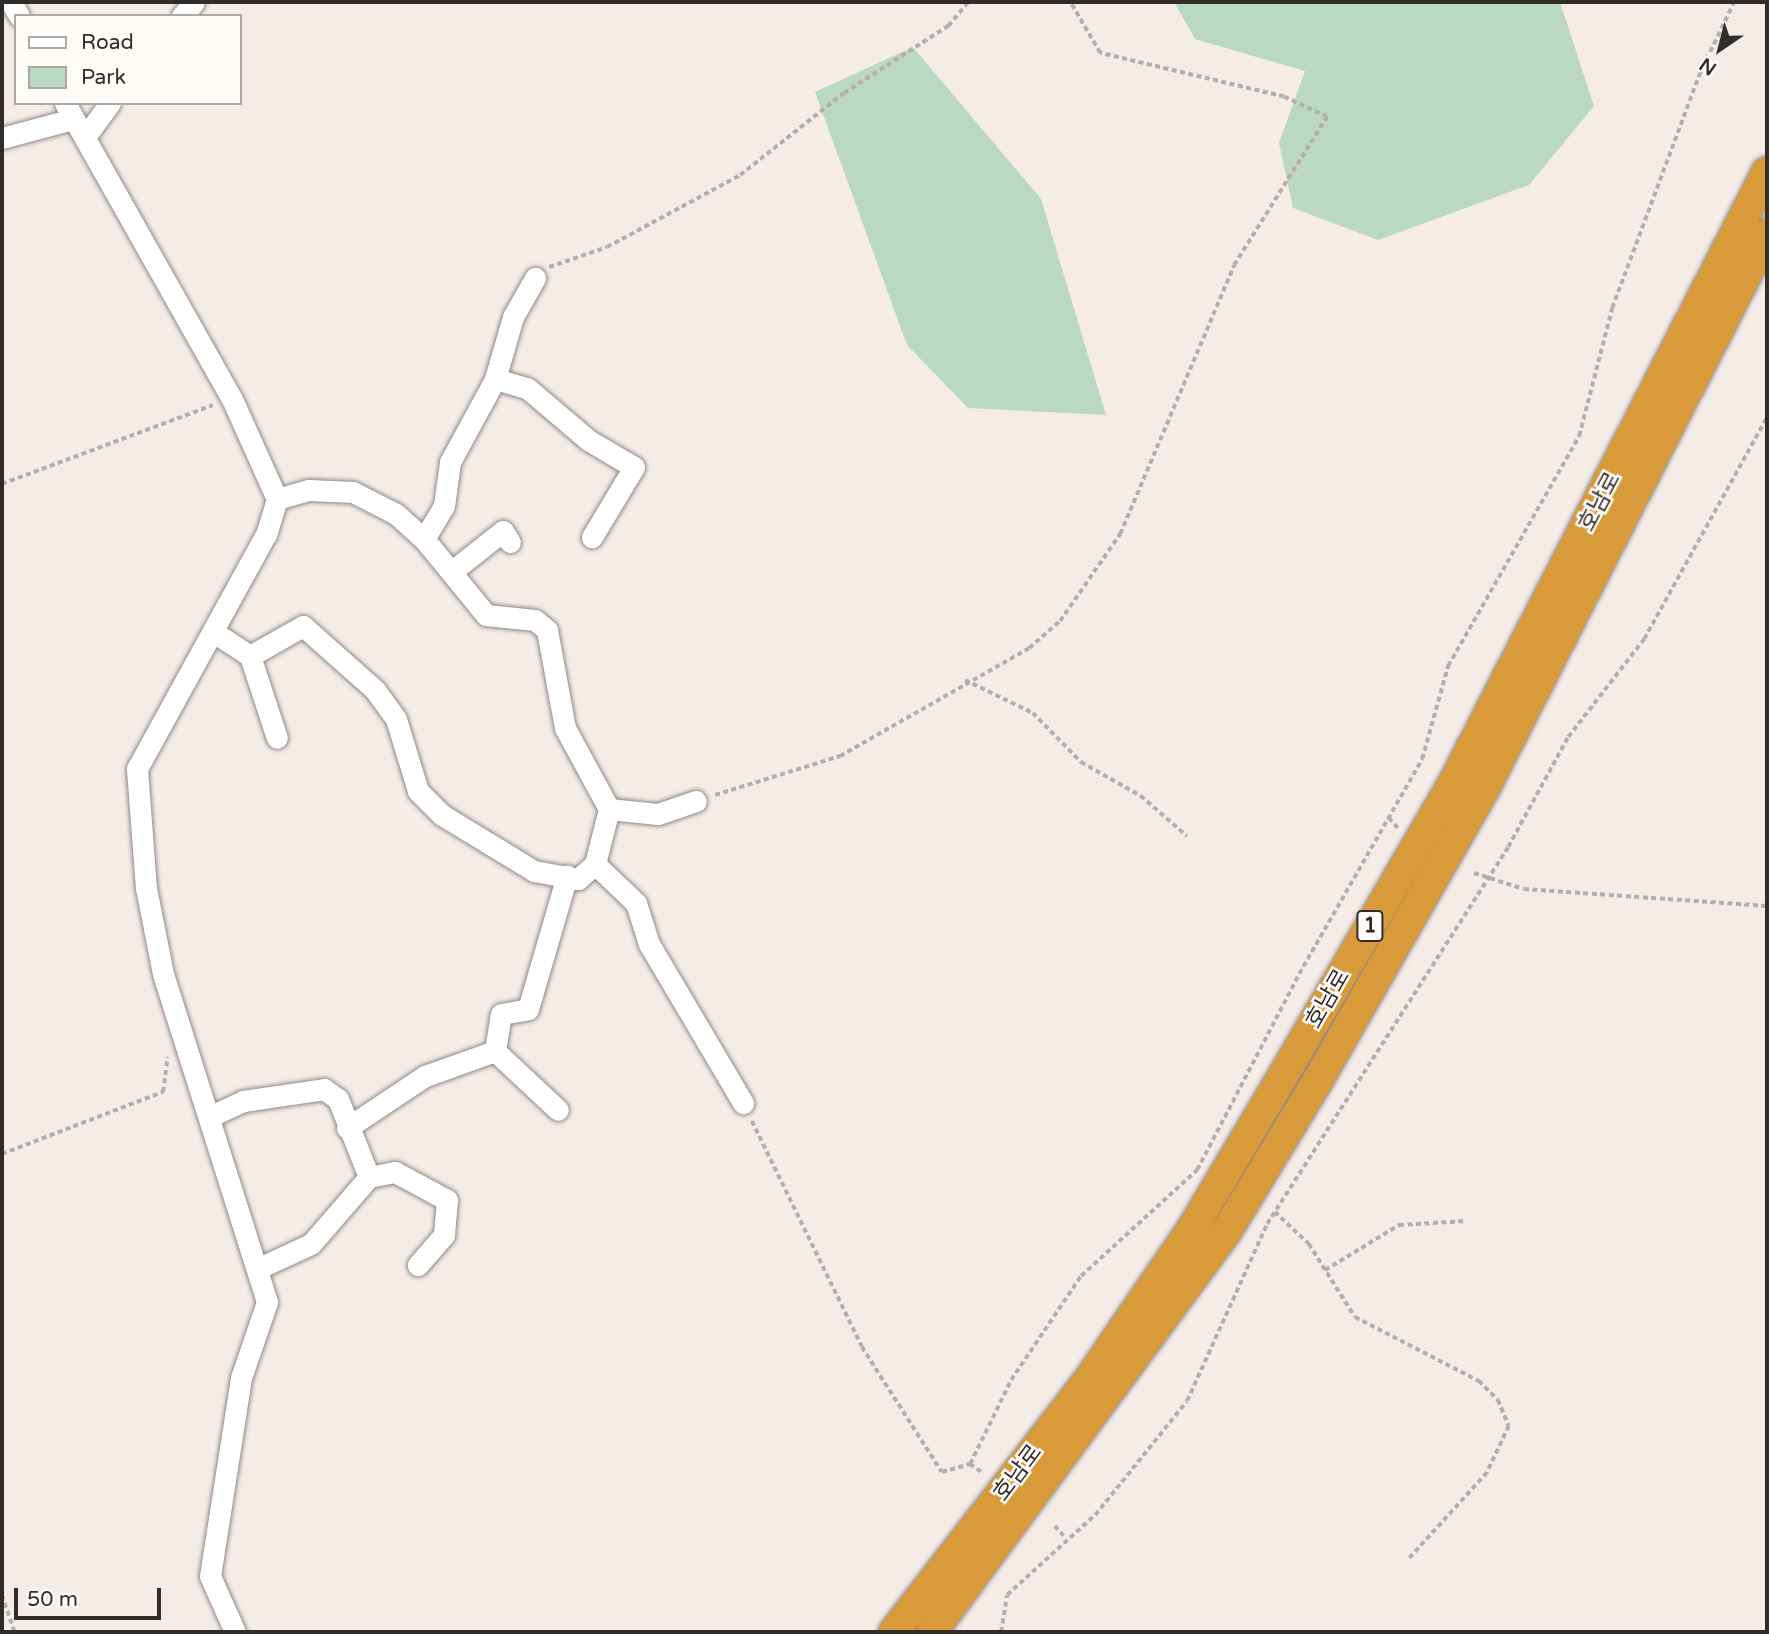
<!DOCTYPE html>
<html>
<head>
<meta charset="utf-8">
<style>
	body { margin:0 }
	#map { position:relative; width:1769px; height:1634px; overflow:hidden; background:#f5ece8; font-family:"Varela Round","Noto Sans KR",sans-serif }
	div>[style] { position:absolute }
	.green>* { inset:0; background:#bad8c3 }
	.path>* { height:3.5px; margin-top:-1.75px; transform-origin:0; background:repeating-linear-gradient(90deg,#b5aeab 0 5px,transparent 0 8.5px) }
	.roads { filter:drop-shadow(0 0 2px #918985) drop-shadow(0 0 2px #918985) }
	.minor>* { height:21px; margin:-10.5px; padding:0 10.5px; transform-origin:10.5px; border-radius:10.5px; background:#fff }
	.highway>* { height:30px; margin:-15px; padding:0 15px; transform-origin:15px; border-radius:15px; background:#d99a3a }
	span { translate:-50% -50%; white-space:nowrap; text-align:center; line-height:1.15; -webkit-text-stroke:5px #fefbf9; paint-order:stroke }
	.shield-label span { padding:2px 5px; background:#fefbf9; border:2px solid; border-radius:5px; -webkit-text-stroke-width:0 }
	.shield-label { font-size:21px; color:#2f2c2a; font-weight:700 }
	.street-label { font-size:23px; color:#2f2c2a }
	.frame { position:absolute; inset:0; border:4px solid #2f2c2a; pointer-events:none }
	.legend { position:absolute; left:14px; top:14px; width:228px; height:91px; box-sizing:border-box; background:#fefbf9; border:2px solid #aba8a6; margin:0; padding:9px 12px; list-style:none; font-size:21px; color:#2f2c2a }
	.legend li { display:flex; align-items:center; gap:14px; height:35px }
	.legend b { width:35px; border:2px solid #aba8a6 }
	.north { position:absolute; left:1685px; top:14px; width:70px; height:70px; -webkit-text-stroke:5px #fefbf9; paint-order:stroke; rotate:215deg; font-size:19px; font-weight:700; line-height:28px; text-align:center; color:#2f2c2a }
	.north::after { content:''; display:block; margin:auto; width:24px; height:32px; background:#2f2c2a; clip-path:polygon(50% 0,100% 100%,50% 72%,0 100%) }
	.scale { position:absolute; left:14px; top:1588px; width:147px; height:32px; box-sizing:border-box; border:4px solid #2f2c2a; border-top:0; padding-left:9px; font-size:21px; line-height:24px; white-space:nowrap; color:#2f2c2a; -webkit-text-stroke:5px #fefbf9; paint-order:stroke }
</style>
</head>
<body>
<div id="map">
	<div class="green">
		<i style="clip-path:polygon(1174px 2px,1560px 2px,1594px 106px,1529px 185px,1378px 240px,1293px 208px,1279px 143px,1305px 71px,1195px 39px)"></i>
		<i style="clip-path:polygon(913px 47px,1041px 199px,1106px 415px,968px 408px,907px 345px,815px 92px)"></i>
	</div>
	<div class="path">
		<i style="left:549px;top:267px;width:61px;rotate:-19deg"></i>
		<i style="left:607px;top:247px;width:151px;rotate:-28.4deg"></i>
		<i style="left:740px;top:175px;width:132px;rotate:-38.3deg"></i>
		<i style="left:844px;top:93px;width:124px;rotate:-32.8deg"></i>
		<i style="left:948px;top:26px;width:31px;rotate:-50deg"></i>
		<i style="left:2px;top:484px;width:225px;rotate:-20.5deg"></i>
		<i style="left:965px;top:680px;width:76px;rotate:25.9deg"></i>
		<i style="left:1033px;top:713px;width:69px;rotate:45.6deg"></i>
		<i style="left:1081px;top:762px;width:69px;rotate:29.5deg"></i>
		<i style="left:1141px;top:796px;width:61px;rotate:41deg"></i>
		<i style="left:715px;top:795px;width:131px;rotate:-17.3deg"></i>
		<i style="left:840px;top:756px;width:218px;rotate:-29.7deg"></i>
		<i style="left:1029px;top:648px;width:41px;rotate:-41.1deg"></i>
		<i style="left:1060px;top:621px;width:106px;rotate:-55.4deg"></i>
		<i style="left:1120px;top:534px;width:292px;rotate:-67deg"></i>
		<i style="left:1234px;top:265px;width:175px;rotate:-57.9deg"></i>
		<i style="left:1327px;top:117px;width:47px;rotate:-155.1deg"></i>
		<i style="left:1284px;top:97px;width:189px;rotate:-166.6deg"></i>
		<i style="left:1100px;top:53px;width:59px;rotate:-120.5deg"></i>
		<i style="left:1389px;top:818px;width:15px;rotate:48deg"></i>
		<i style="left:1474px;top:873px;width:52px;rotate:17.7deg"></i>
		<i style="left:1524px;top:889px;width:244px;rotate:4deg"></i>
		<i style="left:752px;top:1121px;width:251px;rotate:64deg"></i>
		<i style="left:862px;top:1347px;width:148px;rotate:57.4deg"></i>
		<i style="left:942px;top:1472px;width:29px;rotate:-16deg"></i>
		<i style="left:970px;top:1464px;width:93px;rotate:-64deg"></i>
		<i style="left:1011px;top:1380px;width:125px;rotate:-56.1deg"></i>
		<i style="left:1081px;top:1276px;width:157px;rotate:-42.4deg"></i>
		<i style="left:1197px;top:1170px;width:221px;rotate:-62.5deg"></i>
		<i style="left:1299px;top:974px;width:248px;rotate:-60.2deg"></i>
		<i style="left:1422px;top:759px;width:97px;rotate:-74.4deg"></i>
		<i style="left:1448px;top:666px;width:265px;rotate:-60.3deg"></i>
		<i style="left:1579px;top:436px;width:132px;rotate:-75.5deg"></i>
		<i style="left:1612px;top:308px;width:249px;rotate:-69.5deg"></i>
		<i style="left:1699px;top:75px;width:81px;rotate:-64.4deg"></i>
		<i style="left:2px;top:1154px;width:173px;rotate:-21.1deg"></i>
		<i style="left:163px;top:1092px;width:35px;rotate:-83deg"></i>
		<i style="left:1275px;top:1212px;width:47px;rotate:43.3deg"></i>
		<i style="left:1309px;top:1244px;width:86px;rotate:57.8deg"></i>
		<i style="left:1355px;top:1317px;width:140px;rotate:27.3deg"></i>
		<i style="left:1479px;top:1381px;width:27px;rotate:45deg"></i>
		<i style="left:1498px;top:1400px;width:28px;rotate:67deg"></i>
		<i style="left:1509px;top:1426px;width:52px;rotate:115.1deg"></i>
		<i style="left:1487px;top:1473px;width:116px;rotate:132.2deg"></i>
		<i style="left:1325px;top:1270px;width:87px;rotate:-31.3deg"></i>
		<i style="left:1399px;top:1225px;width:67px;rotate:-3.4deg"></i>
		<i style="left:970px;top:1464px;width:16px;rotate:35deg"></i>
		<i style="left:1055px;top:1526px;width:13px;rotate:48deg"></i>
		<i style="left:2px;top:1595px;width:39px;rotate:71deg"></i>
		<i style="left:1001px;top:1632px;width:37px;rotate:-81deg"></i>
		<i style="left:1007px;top:1595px;width:119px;rotate:-42.3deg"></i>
		<i style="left:1095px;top:1515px;width:146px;rotate:-51.1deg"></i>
		<i style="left:1187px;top:1401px;width:194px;rotate:-65.7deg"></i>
		<i style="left:1267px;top:1224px;width:447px;rotate:-57.4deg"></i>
		<i style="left:1508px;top:847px;width:125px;rotate:-61.4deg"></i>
		<i style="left:1568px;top:737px;width:124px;rotate:-52.2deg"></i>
		<i style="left:1644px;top:639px;width:254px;rotate:-61deg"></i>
	</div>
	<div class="roads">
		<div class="minor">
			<i style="left:11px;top:2px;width:16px;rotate:60deg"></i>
			<i style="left:182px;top:16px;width:18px;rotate:-49deg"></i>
			<i style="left:65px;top:103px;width:340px;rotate:60.6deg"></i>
			<i style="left:232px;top:399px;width:110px;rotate:65.8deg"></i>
			<i style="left:277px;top:499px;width:37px;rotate:107deg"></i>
			<i style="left:266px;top:534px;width:268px;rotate:118.8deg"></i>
			<i style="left:137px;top:769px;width:119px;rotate:85.7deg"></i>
			<i style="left:146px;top:888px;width:88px;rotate:78.8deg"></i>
			<i style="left:163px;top:974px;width:344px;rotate:72.4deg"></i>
			<i style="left:267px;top:1302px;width:80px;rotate:108.9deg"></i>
			<i style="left:241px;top:1378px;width:200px;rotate:98.9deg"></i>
			<i style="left:210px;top:1576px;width:61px;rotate:65.9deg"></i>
			<i style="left:85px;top:137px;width:42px;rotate:-53.7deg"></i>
			<i style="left:2px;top:138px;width:73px;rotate:-15deg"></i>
			<i style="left:495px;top:379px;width:65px;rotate:-73.8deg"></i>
			<i style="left:513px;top:317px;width:45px;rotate:-60.6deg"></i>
			<i style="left:277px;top:499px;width:33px;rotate:-16deg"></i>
			<i style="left:309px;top:490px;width:44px;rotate:2.6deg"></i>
			<i style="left:353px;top:492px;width:48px;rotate:27.1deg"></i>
			<i style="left:396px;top:514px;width:38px;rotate:42deg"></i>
			<i style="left:424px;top:539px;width:98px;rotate:50.8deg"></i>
			<i style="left:486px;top:615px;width:49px;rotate:5.8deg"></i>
			<i style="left:535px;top:620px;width:16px;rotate:40deg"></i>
			<i style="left:547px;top:630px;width:100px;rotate:79.6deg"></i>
			<i style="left:565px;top:728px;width:92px;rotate:61.5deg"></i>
			<i style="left:424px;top:539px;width:39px;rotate:-59deg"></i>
			<i style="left:444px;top:506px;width:44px;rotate:-82.2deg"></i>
			<i style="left:450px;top:462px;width:94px;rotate:-61.5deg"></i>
			<i style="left:495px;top:379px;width:33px;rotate:16deg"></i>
			<i style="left:527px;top:388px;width:80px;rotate:40.4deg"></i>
			<i style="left:588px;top:440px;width:53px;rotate:30.4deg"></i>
			<i style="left:634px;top:467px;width:82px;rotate:121deg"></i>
			<i style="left:451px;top:572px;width:66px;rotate:-38.3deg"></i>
			<i style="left:503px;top:531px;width:13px;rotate:58deg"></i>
			<i style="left:215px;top:633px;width:42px;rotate:33.3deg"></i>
			<i style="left:250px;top:656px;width:61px;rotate:-29.5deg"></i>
			<i style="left:303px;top:626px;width:96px;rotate:41.6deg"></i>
			<i style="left:375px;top:690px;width:36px;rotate:54deg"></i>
			<i style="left:396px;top:719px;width:75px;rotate:73deg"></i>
			<i style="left:418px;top:791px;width:34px;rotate:45deg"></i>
			<i style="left:442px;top:815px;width:108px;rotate:31.3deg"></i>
			<i style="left:534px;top:871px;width:45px;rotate:10.3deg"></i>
			<i style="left:578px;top:879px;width:23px;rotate:-41deg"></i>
			<i style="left:595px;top:864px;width:57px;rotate:-75.7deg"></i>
			<i style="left:609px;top:809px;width:49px;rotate:5.8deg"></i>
			<i style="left:658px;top:814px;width:40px;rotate:-18.9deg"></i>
			<i style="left:250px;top:656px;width:86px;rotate:71.8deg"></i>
			<i style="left:595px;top:864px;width:57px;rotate:43.6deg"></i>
			<i style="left:636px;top:903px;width:43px;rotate:72.4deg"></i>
			<i style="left:649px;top:944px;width:185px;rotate:59.4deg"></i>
			<i style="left:495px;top:1051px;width:86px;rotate:43.1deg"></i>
			<i style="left:211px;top:1116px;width:35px;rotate:-25deg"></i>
			<i style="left:243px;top:1101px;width:82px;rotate:-8.4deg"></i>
			<i style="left:324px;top:1089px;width:17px;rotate:36deg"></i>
			<i style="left:338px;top:1099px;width:84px;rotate:68.3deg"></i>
			<i style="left:347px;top:1128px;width:94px;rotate:-33.7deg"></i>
			<i style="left:425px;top:1076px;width:74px;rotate:-19.7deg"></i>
			<i style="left:495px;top:1051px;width:37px;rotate:-81deg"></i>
			<i style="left:501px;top:1014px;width:27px;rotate:-10deg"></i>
			<i style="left:528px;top:1009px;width:139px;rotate:-73.7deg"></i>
			<i style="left:259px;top:1268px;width:57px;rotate:-24.8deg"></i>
			<i style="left:311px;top:1244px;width:89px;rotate:-49.1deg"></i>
			<i style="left:369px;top:1177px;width:26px;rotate:-11deg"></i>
			<i style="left:395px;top:1172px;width:59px;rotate:28.3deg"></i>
			<i style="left:447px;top:1200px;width:35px;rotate:95deg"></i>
			<i style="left:444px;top:1235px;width:40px;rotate:131deg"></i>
		</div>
		<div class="highway">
			<i style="left:894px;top:1632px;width:314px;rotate:-52.3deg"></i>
			<i style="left:1086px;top:1384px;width:191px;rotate:-55.6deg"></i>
			<i style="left:1194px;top:1226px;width:161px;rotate:-59.3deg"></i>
			<i style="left:1276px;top:1088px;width:352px;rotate:-59.8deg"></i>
			<i style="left:1453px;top:784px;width:688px;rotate:-62.84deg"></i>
			<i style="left:932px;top:1632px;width:496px;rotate:-53.7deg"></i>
			<i style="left:1226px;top:1232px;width:178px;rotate:-58.8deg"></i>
			<i style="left:1318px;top:1080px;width:333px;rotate:-60.3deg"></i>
			<i style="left:1483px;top:791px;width:625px;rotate:-62.98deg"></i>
		</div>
	</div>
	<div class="shield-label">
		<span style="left:1370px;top:926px">1</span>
	</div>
	<div class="street-label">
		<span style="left:1600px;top:502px;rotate:-62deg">호남로</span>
		<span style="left:1328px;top:999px;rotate:-60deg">호남로</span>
		<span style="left:1018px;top:1473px;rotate:-53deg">호남로</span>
	</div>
	<div class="frame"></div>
	<ul class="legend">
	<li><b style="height:9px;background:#fff"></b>Road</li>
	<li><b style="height:19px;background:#bad8c3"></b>Park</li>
	</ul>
	<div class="north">N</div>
	<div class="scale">50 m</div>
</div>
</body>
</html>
